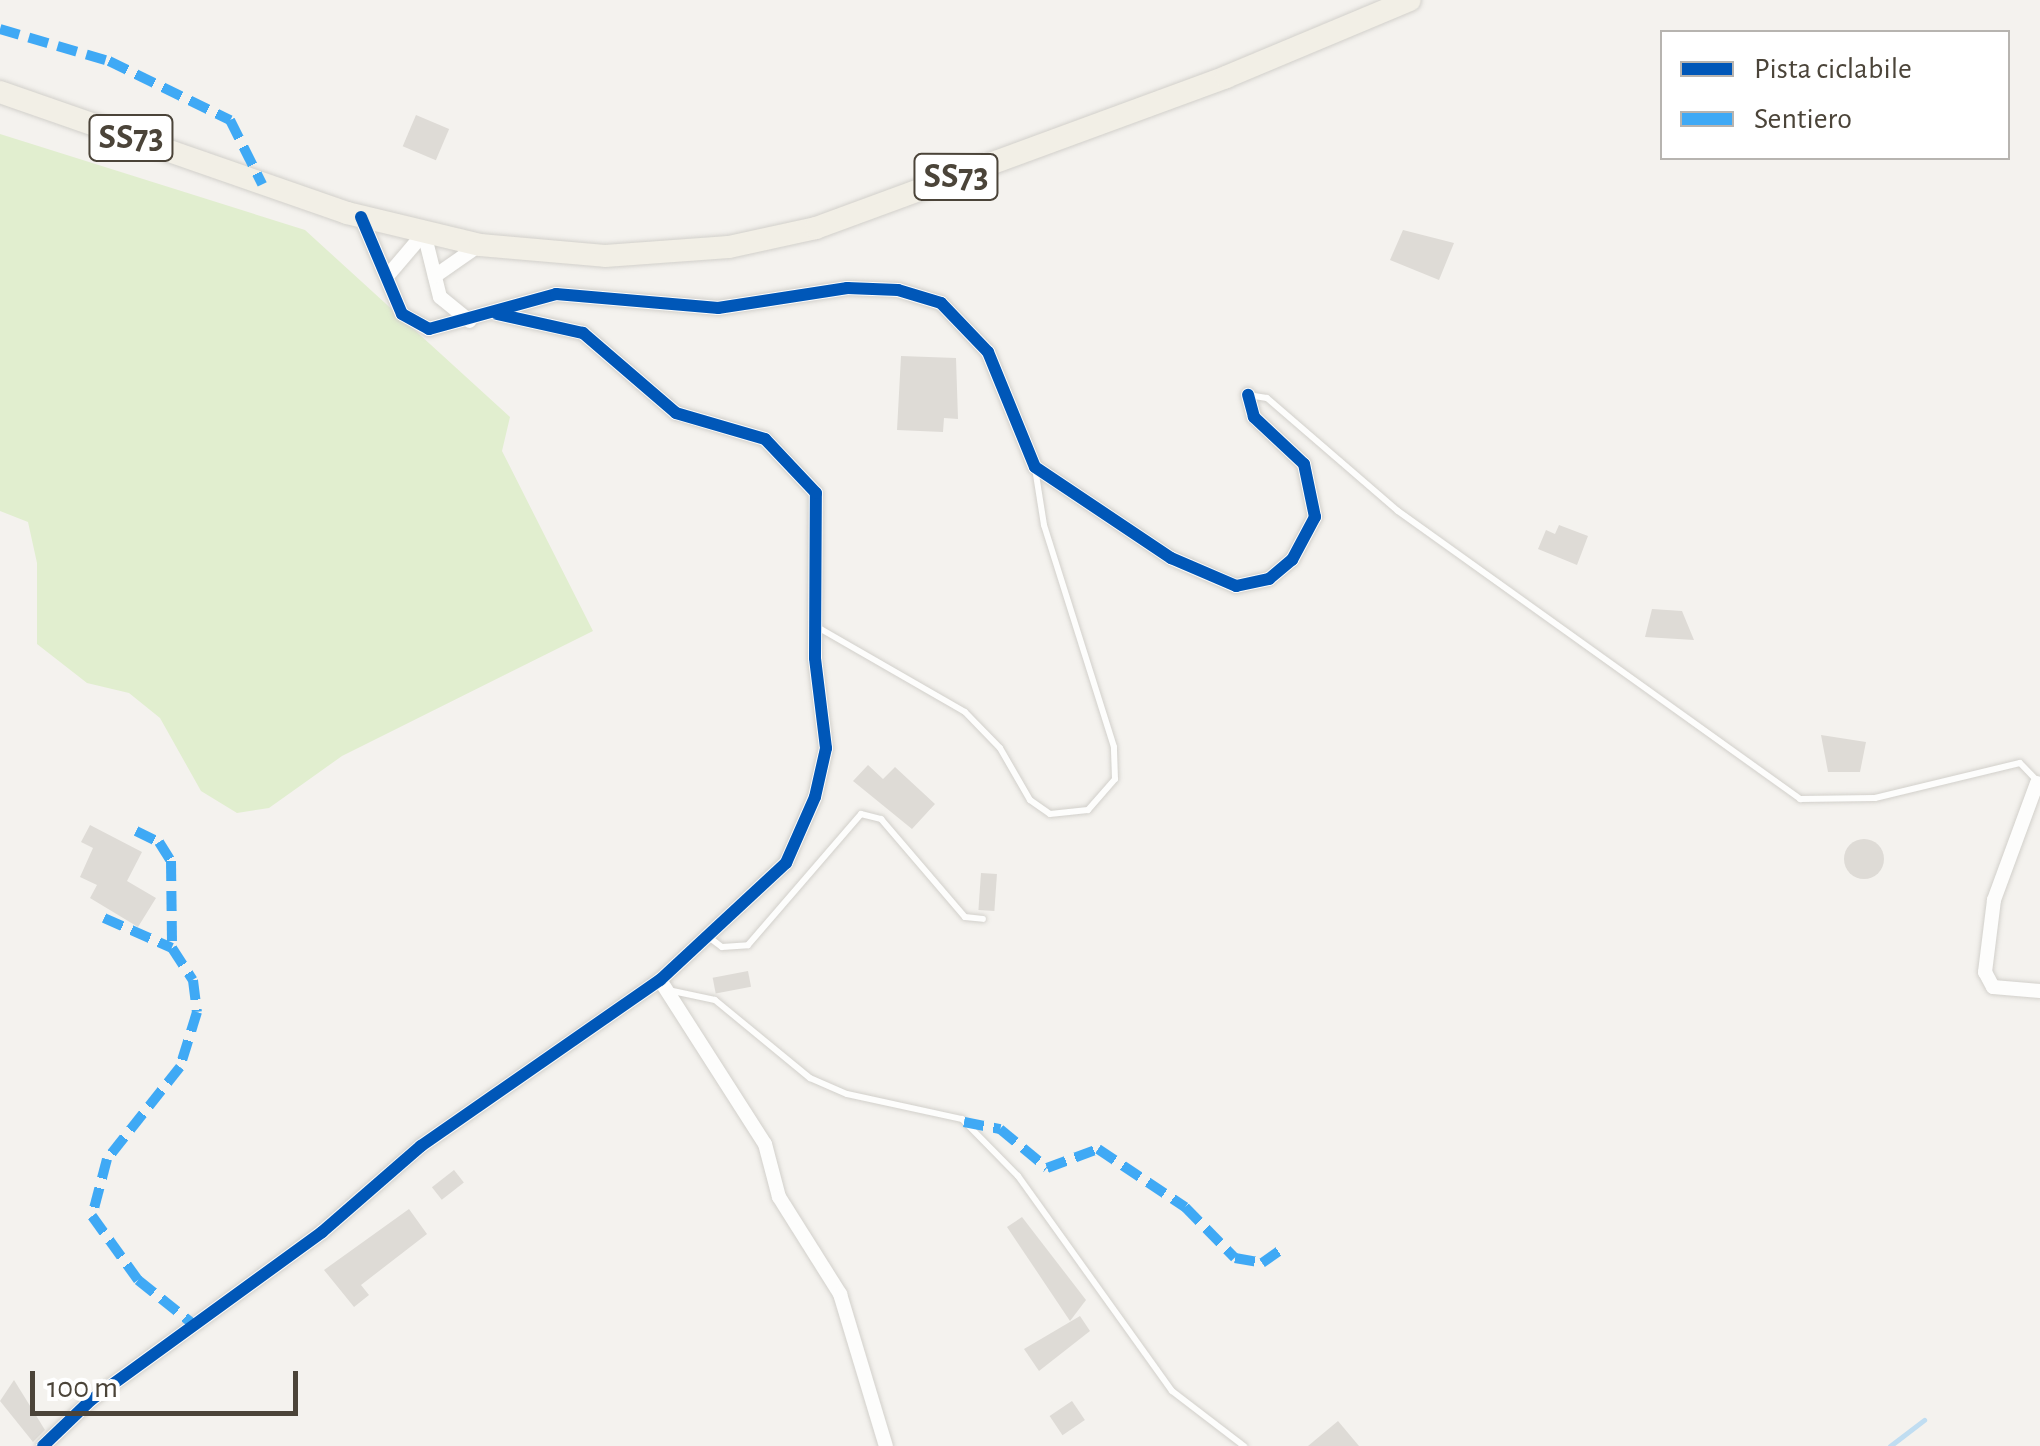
<!DOCTYPE html>
<html>
<head>
<meta charset="utf-8">
<style>
	body { margin:0 }
	#map { position:relative; width:2040px; height:1446px; overflow:hidden; background:#f4f2ee; font-family:"Alegreya Sans",sans-serif }
	div>[style] { position:absolute }
	.green>* { inset:0; background:#e1eecf }
	.stream>* { height:5px; margin:-2.5px; padding:0 2.5px; transform-origin:2.5px; border-radius:2.5px; background:#c0ddf1 }
	.building>* { inset:0; background:#dedbd6; transform-origin:0 0 }
	.round { border-radius:50% }
	.roads { filter:drop-shadow(0 0 2px #d2d0cb) drop-shadow(0 0 2px #d2d0cb) }
	.service>* { height:6px; margin:-3px; padding:0 3px; transform-origin:3px; border-radius:3px; background:#fdfdfc }
	.minor>* { height:14px; margin:-7px; padding:0 7px; transform-origin:7px; border-radius:7px; background:#fdfdfc }
	.primary>* { height:22px; margin:-11px; padding:0 11px; transform-origin:11px; border-radius:11px; background:#f2efe6 }
	.quiet>* { height:10px; margin-top:-5px; transform-origin:0; background:repeating-linear-gradient(90deg,#3fa9f5 0 20px,transparent 0 30px) }
	.cycleway>* { height:12px; margin:-6px; padding:0 6px; transform-origin:6px; border-radius:6px; background:#0057b8 }
	span { translate:-50% -50%; white-space:nowrap; text-align:center; line-height:1.15; -webkit-text-stroke:8px #fff; paint-order:stroke }
	.shield-label span { padding:2px 8px; background:#fff; border:2px solid; border-radius:8px; -webkit-text-stroke-width:0 }
	.shield-label { font-size:35px; color:#4b4439; font-weight:700 }
	.legend { position:absolute; left:1660px; top:30px; width:350px; height:130px; box-sizing:border-box; background:#fff; border:2px solid #b7b4b0; margin:0; padding:12px 18px; list-style:none; font-size:30px; color:#4b4439 }
	.legend li { display:flex; align-items:center; gap:20px; height:50px }
	.legend b { width:50px; border:2px solid #b7b4b0 }
	.scale { position:absolute; left:30px; top:1371px; width:268px; height:45px; box-sizing:border-box; border:5px solid #4b4439; border-top:0; padding-left:12px; font-size:30px; line-height:35px; white-space:nowrap; color:#4b4439; -webkit-text-stroke:8px #fff; paint-order:stroke }
</style>
</head>
<body>
<div id="map">
	<div class="green">
		<i style="clip-path:polygon(0 134px,305px 230px,510px 417px,502px 451px,593px 631px,342px 756px,269px 808px,237px 813px,201px 791px,160px 718px,129px 693px,87px 683px,37px 644px,37px 563px,28px 522px,0 511px)"></i>
	</div>
	<div class="stream">
		<i style="left:1890px;top:1446px;width:43px;rotate:-37.4deg"></i>
	</div>
	<div class="building">
		<i style="left:416px;top:115px;width:36px;height:34px;rotate:23deg"></i>
		<i style="clip-path:polygon(1403px 230px,1454px 243px,1439px 280px,1390px 260px)"></i>
		<i style="clip-path:polygon(901px 356px,956px 358px,958px 419px,944px 418px,943px 432px,897px 430px)"></i>
		<i style="clip-path:polygon(1559px 525px,1588px 536px,1577px 565px,1538px 549px,1546px 530px,1555px 534px)"></i>
		<i style="clip-path:polygon(1652px 609px,1682px 611px,1694px 640px,1645px 637px)"></i>
		<i style="clip-path:polygon(1821px 735px,1866px 742px,1860px 772px,1828px 772px)"></i>
		<i style="clip-path:polygon(868px 765px,883px 779px,895px 767px,935px 804px,912px 829px,853px 781px)"></i>
		<i style="clip-path:polygon(90px 825px,142px 852px,127px 881px,156px 898px,138px 927px,90px 898px,97px 885px,80px 877px,93px 848px,81px 842px)"></i>
		<i class="round" style="left:1844px;top:839px;width:40px;height:40px"></i>
		<i style="left:981px;top:873px;width:16px;height:37px;rotate:4deg"></i>
		<i style="left:748px;top:971px;width:16px;height:36px;rotate:79deg"></i>
		<i style="left:454px;top:1170px;width:16px;height:28px;rotate:52deg"></i>
		<i style="clip-path:polygon(409px 1209px,427px 1234px,361px 1285px,369px 1295px,354px 1307px,324px 1270px)"></i>
		<i style="clip-path:polygon(1022px 1217px,1086px 1300px,1070px 1321px,1007px 1227px)"></i>
		<i style="clip-path:polygon(1080px 1316px,1090px 1331px,1039px 1371px,1024px 1349px)"></i>
		<i style="clip-path:polygon(14px 1380px,45px 1430px,33px 1442px,0 1401px)"></i>
		<i style="left:1072px;top:1401px;width:23px;height:27px;rotate:56deg"></i>
		<i style="clip-path:polygon(1338px 1421px,1359px 1446px,1308px 1446px)"></i>
	</div>
	<div class="roads">
		<div class="service">
			<i style="left:1248px;top:395px;width:19px;rotate:9deg"></i>
			<i style="left:1267px;top:398px;width:173px;rotate:40.8deg"></i>
			<i style="left:1398px;top:511px;width:495px;rotate:35.6deg"></i>
			<i style="left:1800px;top:799px;width:75px;rotate:-0.8deg"></i>
			<i style="left:1875px;top:798px;width:149px;rotate:-13.6deg"></i>
			<i style="left:2020px;top:763px;width:28px;rotate:46deg"></i>
			<i style="left:819px;top:628px;width:168px;rotate:29.9deg"></i>
			<i style="left:965px;top:712px;width:50px;rotate:45.8deg"></i>
			<i style="left:1000px;top:748px;width:60px;rotate:60deg"></i>
			<i style="left:1030px;top:800px;width:24px;rotate:35deg"></i>
			<i style="left:1050px;top:814px;width:38px;rotate:-6deg"></i>
			<i style="left:1088px;top:810px;width:41px;rotate:-48.9deg"></i>
			<i style="left:1115px;top:779px;width:32px;rotate:-92deg"></i>
			<i style="left:1114px;top:747px;width:233px;rotate:-107.5deg"></i>
			<i style="left:1044px;top:525px;width:58px;rotate:-99deg"></i>
			<i style="left:710px;top:938px;width:15px;rotate:37deg"></i>
			<i style="left:722px;top:947px;width:26px;rotate:-4deg"></i>
			<i style="left:748px;top:945px;width:173px;rotate:-49.2deg"></i>
			<i style="left:861px;top:814px;width:21px;rotate:14deg"></i>
			<i style="left:881px;top:819px;width:129px;rotate:49.4deg"></i>
			<i style="left:965px;top:917px;width:18px;rotate:6deg"></i>
			<i style="left:668px;top:990px;width:48px;rotate:12deg"></i>
			<i style="left:715px;top:1000px;width:123px;rotate:39.4deg"></i>
			<i style="left:810px;top:1078px;width:40px;rotate:23.4deg"></i>
			<i style="left:847px;top:1094px;width:118px;rotate:12.3deg"></i>
			<i style="left:962px;top:1119px;width:80px;rotate:45.5deg"></i>
			<i style="left:1018px;top:1176px;width:264px;rotate:54.4deg"></i>
			<i style="left:1172px;top:1391px;width:91px;rotate:37.4deg"></i>
		</div>
		<div class="minor">
			<i style="left:361px;top:217px;width:105px;rotate:67.1deg"></i>
			<i style="left:402px;top:314px;width:31px;rotate:29deg"></i>
			<i style="left:429px;top:329px;width:132px;rotate:-15.4deg"></i>
			<i style="left:556px;top:294px;width:163px;rotate:4.9deg"></i>
			<i style="left:718px;top:308px;width:131px;rotate:-8.8deg"></i>
			<i style="left:847px;top:288px;width:51px;rotate:2.2deg"></i>
			<i style="left:898px;top:290px;width:45px;rotate:16.8deg"></i>
			<i style="left:941px;top:303px;width:68px;rotate:46.2deg"></i>
			<i style="left:988px;top:352px;width:124px;rotate:67.8deg"></i>
			<i style="left:1035px;top:467px;width:164px;rotate:33.8deg"></i>
			<i style="left:1171px;top:558px;width:71px;rotate:23.3deg"></i>
			<i style="left:1236px;top:586px;width:34px;rotate:-12deg"></i>
			<i style="left:1269px;top:579px;width:30px;rotate:-40deg"></i>
			<i style="left:1292px;top:560px;width:49px;rotate:-61.9deg"></i>
			<i style="left:1315px;top:517px;width:54px;rotate:-101.7deg"></i>
			<i style="left:1304px;top:464px;width:69px;rotate:-136.8deg"></i>
			<i style="left:1254px;top:417px;width:23px;rotate:-105deg"></i>
			<i style="left:390px;top:273px;width:52px;rotate:-49.6deg"></i>
			<i style="left:424px;top:233px;width:66px;rotate:76deg"></i>
			<i style="left:440px;top:297px;width:38px;rotate:39deg"></i>
			<i style="left:435px;top:276px;width:52px;rotate:-34.9deg"></i>
			<i style="left:2037px;top:783px;width:125px;rotate:110.2deg"></i>
			<i style="left:1994px;top:900px;width:73px;rotate:97.1deg"></i>
			<i style="left:1985px;top:972px;width:17px;rotate:62deg"></i>
			<i style="left:1993px;top:987px;width:47px;rotate:4.9deg"></i>
			<i style="left:660px;top:980px;width:195px;rotate:57.4deg"></i>
			<i style="left:765px;top:1144px;width:55px;rotate:75.2deg"></i>
			<i style="left:779px;top:1197px;width:115px;rotate:57.8deg"></i>
			<i style="left:840px;top:1294px;width:159px;rotate:73.2deg"></i>
			<i style="left:43px;top:1446px;width:66px;rotate:-43.8deg"></i>
			<i style="left:91px;top:1400px;width:286px;rotate:-36deg"></i>
			<i style="left:322px;top:1232px;width:131px;rotate:-41deg"></i>
			<i style="left:421px;top:1146px;width:291px;rotate:-34.8deg"></i>
			<i style="left:660px;top:980px;width:172px;rotate:-42.9deg"></i>
			<i style="left:786px;top:863px;width:72px;rotate:-66.3deg"></i>
			<i style="left:815px;top:797px;width:50px;rotate:-77.3deg"></i>
			<i style="left:826px;top:748px;width:91px;rotate:-97deg"></i>
			<i style="left:815px;top:658px;width:165px;rotate:-89.7deg"></i>
			<i style="left:816px;top:493px;width:74px;rotate:-133.4deg"></i>
			<i style="left:765px;top:439px;width:93px;rotate:-163.7deg"></i>
			<i style="left:676px;top:413px;width:123px;rotate:-139.3deg"></i>
			<i style="left:583px;top:333px;width:88px;rotate:-167.5deg"></i>
		</div>
		<div class="primary">
			<i style="left:0;top:92px;width:367px;rotate:19.2deg"></i>
			<i style="left:347px;top:213px;width:137px;rotate:13.5deg"></i>
			<i style="left:480px;top:245px;width:125px;rotate:5deg"></i>
			<i style="left:605px;top:256px;width:124px;rotate:-4.2deg"></i>
			<i style="left:729px;top:247px;width:89px;rotate:-12.3deg"></i>
			<i style="left:816px;top:228px;width:437px;rotate:-20.2deg"></i>
			<i style="left:1226px;top:77px;width:199px;rotate:-22.7deg"></i>
		</div>
	</div>
	<div class="quiet">
		<i style="left:0;top:29px;width:114px;rotate:16.4deg"></i>
		<i style="left:109px;top:61px;width:135px;rotate:26deg"></i>
		<i style="left:230px;top:120px;width:72px;rotate:63.4deg"></i>
		<i style="left:136px;top:831px;width:25px;rotate:26deg"></i>
		<i style="left:159px;top:842px;width:22px;rotate:58deg"></i>
		<i style="left:171px;top:861px;width:87px;rotate:89.3deg"></i>
		<i style="left:104px;top:918px;width:74px;rotate:23.8deg"></i>
		<i style="left:172px;top:948px;width:38px;rotate:57deg"></i>
		<i style="left:193px;top:980px;width:32px;rotate:83deg"></i>
		<i style="left:197px;top:1012px;width:58px;rotate:107.2deg"></i>
		<i style="left:180px;top:1067px;width:117px;rotate:128.4deg"></i>
		<i style="left:107px;top:1159px;width:59px;rotate:104.7deg"></i>
		<i style="left:92px;top:1216px;width:79px;rotate:54.3deg"></i>
		<i style="left:138px;top:1280px;width:70px;rotate:38.7deg"></i>
		<i style="left:964px;top:1122px;width:37px;rotate:11deg"></i>
		<i style="left:1000px;top:1129px;width:61px;rotate:39.7deg"></i>
		<i style="left:1047px;top:1168px;width:54px;rotate:-20.4deg"></i>
		<i style="left:1098px;top:1149px;width:105px;rotate:33.7deg"></i>
		<i style="left:1185px;top:1207px;width:71px;rotate:45.6deg"></i>
		<i style="left:1235px;top:1258px;width:27px;rotate:10deg"></i>
		<i style="left:1262px;top:1263px;width:28px;rotate:-35deg"></i>
	</div>
	<div class="cycleway">
		<i style="left:361px;top:217px;width:105px;rotate:67.1deg"></i>
		<i style="left:402px;top:314px;width:31px;rotate:29deg"></i>
		<i style="left:429px;top:329px;width:132px;rotate:-15.4deg"></i>
		<i style="left:556px;top:294px;width:163px;rotate:4.9deg"></i>
		<i style="left:718px;top:308px;width:131px;rotate:-8.8deg"></i>
		<i style="left:847px;top:288px;width:51px;rotate:2.2deg"></i>
		<i style="left:898px;top:290px;width:45px;rotate:16.8deg"></i>
		<i style="left:941px;top:303px;width:68px;rotate:46.2deg"></i>
		<i style="left:988px;top:352px;width:124px;rotate:67.8deg"></i>
		<i style="left:1035px;top:467px;width:164px;rotate:33.8deg"></i>
		<i style="left:1171px;top:558px;width:71px;rotate:23.3deg"></i>
		<i style="left:1236px;top:586px;width:34px;rotate:-12deg"></i>
		<i style="left:1269px;top:579px;width:30px;rotate:-40deg"></i>
		<i style="left:1292px;top:560px;width:49px;rotate:-61.9deg"></i>
		<i style="left:1315px;top:517px;width:54px;rotate:-101.7deg"></i>
		<i style="left:1304px;top:464px;width:69px;rotate:-136.8deg"></i>
		<i style="left:1254px;top:417px;width:23px;rotate:-105deg"></i>
		<i style="left:43px;top:1446px;width:66px;rotate:-43.8deg"></i>
		<i style="left:91px;top:1400px;width:286px;rotate:-36deg"></i>
		<i style="left:322px;top:1232px;width:131px;rotate:-41deg"></i>
		<i style="left:421px;top:1146px;width:291px;rotate:-34.8deg"></i>
		<i style="left:660px;top:980px;width:172px;rotate:-42.9deg"></i>
		<i style="left:786px;top:863px;width:72px;rotate:-66.3deg"></i>
		<i style="left:815px;top:797px;width:50px;rotate:-77.3deg"></i>
		<i style="left:826px;top:748px;width:91px;rotate:-97deg"></i>
		<i style="left:815px;top:658px;width:165px;rotate:-89.7deg"></i>
		<i style="left:816px;top:493px;width:74px;rotate:-133.4deg"></i>
		<i style="left:765px;top:439px;width:93px;rotate:-163.7deg"></i>
		<i style="left:676px;top:413px;width:123px;rotate:-139.3deg"></i>
		<i style="left:583px;top:333px;width:88px;rotate:-167.5deg"></i>
	</div>
	<div class="shield-label">
		<span style="left:131px;top:138px">SS73</span>
		<span style="left:956px;top:177px">SS73</span>
	</div>
	<ul class="legend">
	<li><b style="height:12px;background:#0057b8"></b>Pista ciclabile</li>
	<li><b style="height:12px;background:#3fa9f5"></b>Sentiero</li>
	</ul>
	<div class="scale">100 m</div>
</div>
</body>
</html>
